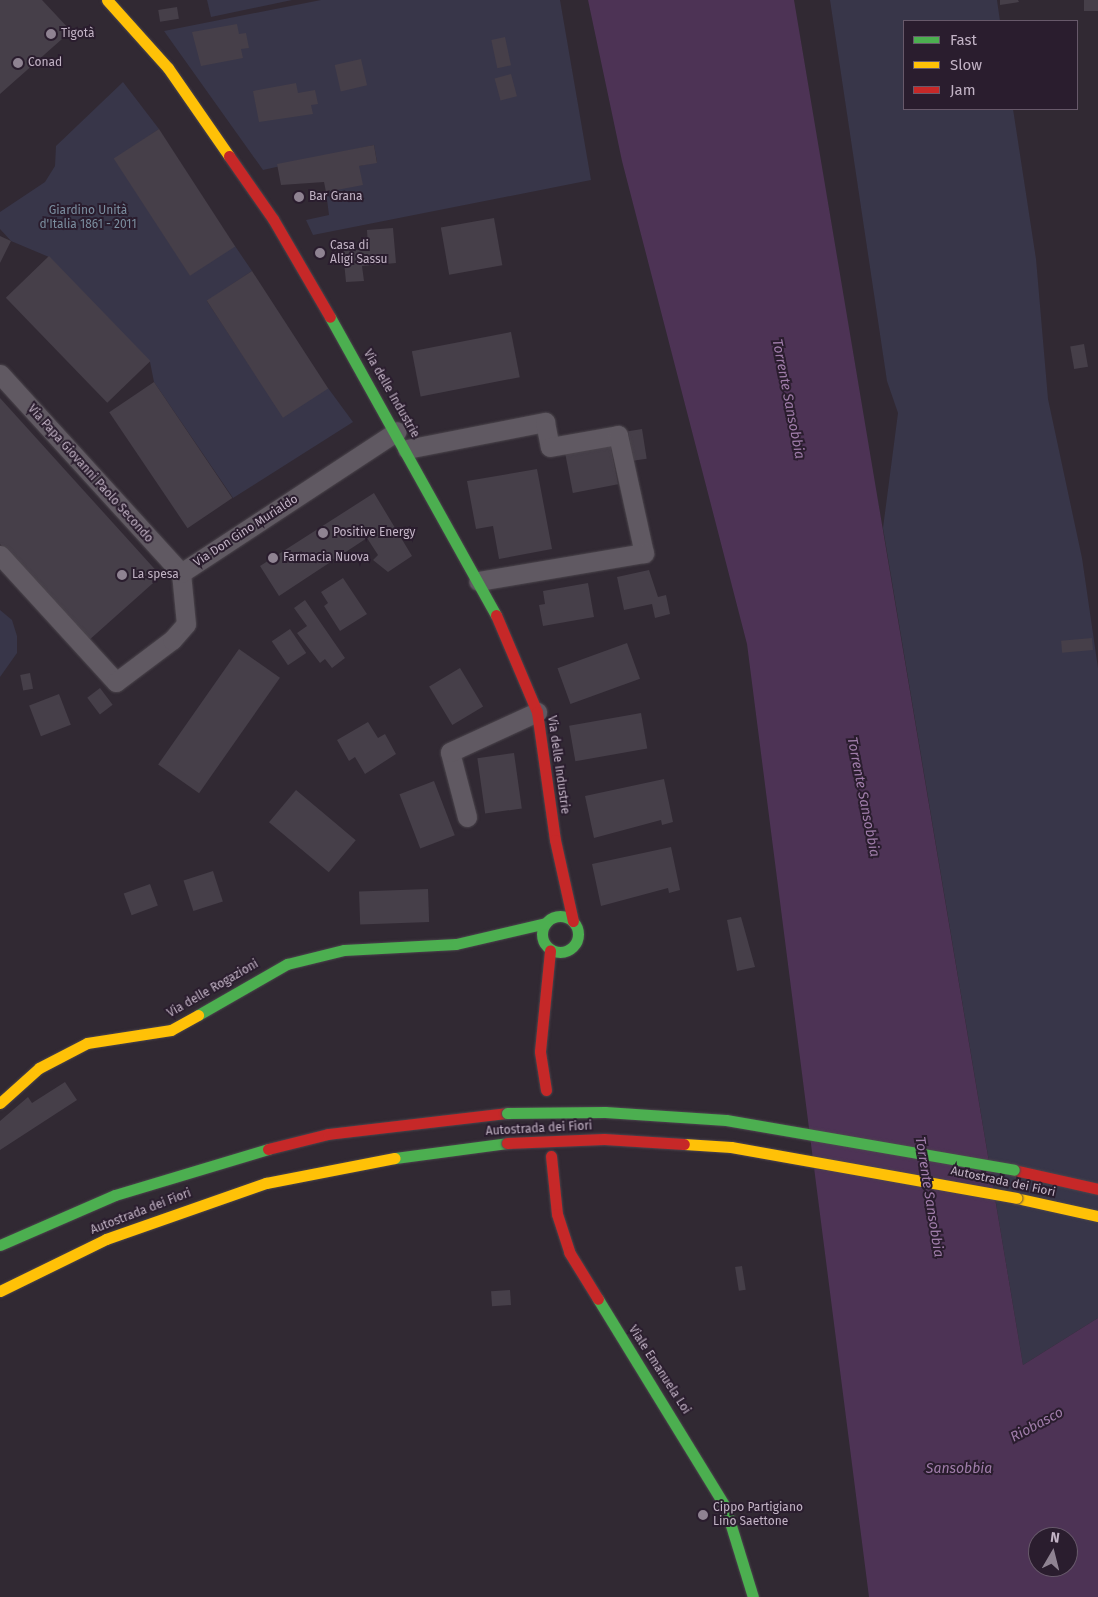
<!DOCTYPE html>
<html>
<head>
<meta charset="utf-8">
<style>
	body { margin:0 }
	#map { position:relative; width:1098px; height:1597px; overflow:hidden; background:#312933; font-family:"Fira Sans",sans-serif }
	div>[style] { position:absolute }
	.green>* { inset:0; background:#383649 }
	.water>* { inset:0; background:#4d3355 }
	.building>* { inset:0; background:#463f49; transform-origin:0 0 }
	.roads { filter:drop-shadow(0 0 1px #4b454c) drop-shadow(0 0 1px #4b454c) }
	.street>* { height:19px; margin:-9.5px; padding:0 9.5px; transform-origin:9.5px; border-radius:9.5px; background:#605962 }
	.fast>* { height:11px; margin:-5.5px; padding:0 5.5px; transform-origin:5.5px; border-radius:5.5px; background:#4caf50 }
	.fast>.ring { margin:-5.5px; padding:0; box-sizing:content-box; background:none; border:11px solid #4caf50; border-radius:50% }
	.slow>* { height:11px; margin:-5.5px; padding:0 5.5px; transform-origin:5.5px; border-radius:5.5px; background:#ffc107 }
	.jam>* { height:11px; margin:-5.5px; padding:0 5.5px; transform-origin:5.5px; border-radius:5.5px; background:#c62828 }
	.bridges { filter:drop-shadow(0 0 1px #4e464f) drop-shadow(0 0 1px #4e464f) }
	.fast-bridge>* { height:11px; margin:-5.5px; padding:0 5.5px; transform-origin:5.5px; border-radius:5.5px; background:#4caf50 }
	.slow-bridge>* { height:11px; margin:-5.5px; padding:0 5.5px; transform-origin:5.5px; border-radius:5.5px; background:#ffc107 }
	.jam-bridge>* { height:11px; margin:-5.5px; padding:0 5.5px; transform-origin:5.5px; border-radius:5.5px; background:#c62828 }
	.dots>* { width:14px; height:14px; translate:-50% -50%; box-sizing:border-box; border:2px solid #2a1d2e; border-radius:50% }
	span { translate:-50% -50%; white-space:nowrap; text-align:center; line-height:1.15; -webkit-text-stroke:4px #2a1d2e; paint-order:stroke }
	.poi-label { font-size:12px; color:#c2b3c5 }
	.left { translate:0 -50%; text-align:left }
	.park-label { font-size:12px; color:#7b8e9f }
	.street-label { font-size:12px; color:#c2b3c5 }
	.water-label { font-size:14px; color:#a07daa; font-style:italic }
	.legend { position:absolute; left:903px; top:20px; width:175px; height:90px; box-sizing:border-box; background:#2a1d2e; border:1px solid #67596a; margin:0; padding:6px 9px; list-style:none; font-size:15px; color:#c2b3c5 }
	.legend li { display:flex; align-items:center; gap:10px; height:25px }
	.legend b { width:25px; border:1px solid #67596a }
	.north { position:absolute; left:1028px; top:1527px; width:50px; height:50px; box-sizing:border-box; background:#2a1d2e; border:1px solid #67596a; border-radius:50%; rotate:8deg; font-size:14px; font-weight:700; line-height:20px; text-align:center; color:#c2b3c5 }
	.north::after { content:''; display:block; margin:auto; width:18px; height:22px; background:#8f8392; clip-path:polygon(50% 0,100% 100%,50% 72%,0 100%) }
</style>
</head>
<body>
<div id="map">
	<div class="green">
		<i style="clip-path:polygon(207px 0,292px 0,211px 17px)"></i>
		<i style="clip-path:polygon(321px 0,560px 0,591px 180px,313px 235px,306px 220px,329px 215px,326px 192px,359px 166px,377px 162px,374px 145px,263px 170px,164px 31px)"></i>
		<i style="clip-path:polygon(830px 0,997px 0,1000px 21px,904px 21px,904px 109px,1013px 109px,1036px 259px,1048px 399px,1082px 558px,1098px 668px,1098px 1318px,1023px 1365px,883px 528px,898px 413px,887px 381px)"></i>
		<i style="clip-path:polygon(123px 82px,159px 129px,115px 159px,190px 275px,235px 246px,252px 271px,207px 301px,283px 416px,328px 388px,353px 422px,233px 498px,154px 382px,150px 362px,49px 257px,11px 241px,0 229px,0 212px,45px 182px,55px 166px,56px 146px)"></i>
		<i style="clip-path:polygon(0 610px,12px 620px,17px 636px,17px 653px,0 677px)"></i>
	</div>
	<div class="water">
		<i style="clip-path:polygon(evenodd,588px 0,794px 0,1023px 1365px,1098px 1318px,1098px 1597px,869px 1597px,747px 644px,622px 161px,588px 0,1038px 1537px,1068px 1537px,1068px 1567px,1038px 1567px,1038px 1537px)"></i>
	</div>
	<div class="building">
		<i style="clip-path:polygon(0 0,42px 0,71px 31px,0 94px)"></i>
		<i style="clip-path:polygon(1000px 0,1018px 0,1019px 2px,1000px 5px)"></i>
		<i style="left:1084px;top:0;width:14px;height:11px"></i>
		<i style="left:177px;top:7px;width:12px;height:19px;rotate:81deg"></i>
		<i style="clip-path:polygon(237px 24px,239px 34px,246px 33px,249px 48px,241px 49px,243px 58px,201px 66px,192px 32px)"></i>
		<i style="left:505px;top:37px;width:29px;height:14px;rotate:78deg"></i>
		<i style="left:361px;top:59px;width:27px;height:27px;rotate:77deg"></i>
		<i style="left:511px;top:74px;width:23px;height:17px;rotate:75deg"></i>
		<i style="clip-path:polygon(296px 83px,298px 93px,315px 90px,318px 104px,311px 105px,313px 114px,259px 122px,253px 91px)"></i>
		<i style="left:159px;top:129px;width:140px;height:54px;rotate:57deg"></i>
		<i style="clip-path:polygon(374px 145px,377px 163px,359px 166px,363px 185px,326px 192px,324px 182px,281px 185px,277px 164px)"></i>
		<i style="left:494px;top:218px;width:48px;height:54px;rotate:80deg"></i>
		<i style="clip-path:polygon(393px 228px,396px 263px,362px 266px,364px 281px,346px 282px,343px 251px,368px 249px,367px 230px)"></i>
		<i style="clip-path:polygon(0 236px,11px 241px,0 263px)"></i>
		<i style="left:49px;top:256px;width:146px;height:60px;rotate:46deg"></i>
		<i style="left:252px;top:271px;width:140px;height:54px;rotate:57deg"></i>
		<i style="left:511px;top:332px;width:46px;height:101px;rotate:79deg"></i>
		<i style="left:1084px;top:344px;width:23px;height:14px;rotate:80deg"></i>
		<i style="left:154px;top:382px;width:140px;height:54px;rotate:56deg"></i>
		<i style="clip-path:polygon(0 398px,161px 576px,88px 641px,0 544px)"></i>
		<i style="left:642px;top:429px;width:30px;height:14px;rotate:81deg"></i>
		<i style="left:610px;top:443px;width:42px;height:46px;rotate:79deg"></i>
		<i style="clip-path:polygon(537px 469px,552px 549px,499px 559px,493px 526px,476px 529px,467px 481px)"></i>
		<i style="clip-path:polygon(374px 493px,412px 556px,388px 572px,373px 560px,378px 555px,367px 538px,279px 596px,260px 566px)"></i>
		<i style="clip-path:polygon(649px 570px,658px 597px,666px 595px,670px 614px,655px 618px,652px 604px,624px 610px,617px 577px)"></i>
		<i style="clip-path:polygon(343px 578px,367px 614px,340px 631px,324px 606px,328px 603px,321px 592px)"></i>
		<i style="clip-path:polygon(588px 583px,594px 617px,543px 626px,539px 605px,545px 604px,543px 591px)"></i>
		<i style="clip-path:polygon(305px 600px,345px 658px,332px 668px,325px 659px,320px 663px,297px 633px,307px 626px,294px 608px)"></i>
		<i style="left:290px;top:629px;width:29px;height:22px;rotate:56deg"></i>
		<i style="left:1092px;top:638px;width:12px;height:31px;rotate:85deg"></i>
		<i style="left:627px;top:643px;width:38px;height:74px;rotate:70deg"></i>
		<i style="left:239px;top:649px;width:50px;height:141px;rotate:35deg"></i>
		<i style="left:460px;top:668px;width:45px;height:36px;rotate:59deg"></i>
		<i style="left:30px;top:673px;width:16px;height:10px;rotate:79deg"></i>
		<i style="left:100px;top:688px;width:21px;height:16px;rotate:53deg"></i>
		<i style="left:59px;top:694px;width:33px;height:32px;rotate:69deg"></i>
		<i style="left:641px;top:713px;width:36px;height:73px;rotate:80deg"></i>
		<i style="clip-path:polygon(368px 722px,378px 738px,385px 734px,396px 754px,365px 774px,355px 757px,349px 761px,337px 740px)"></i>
		<i style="left:514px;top:753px;width:56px;height:37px;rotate:82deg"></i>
		<i style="clip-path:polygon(664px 779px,673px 822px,662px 825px,661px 820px,594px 838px,585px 796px)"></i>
		<i style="left:434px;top:781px;width:58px;height:37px;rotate:69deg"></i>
		<i style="left:296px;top:790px;width:78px;height:42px;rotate:40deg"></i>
		<i style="clip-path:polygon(671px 847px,680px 890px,669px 893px,668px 888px,601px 906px,592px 864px)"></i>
		<i style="left:213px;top:871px;width:32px;height:31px;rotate:72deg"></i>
		<i style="left:150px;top:884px;width:23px;height:28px;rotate:70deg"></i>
		<i style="left:428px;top:889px;width:33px;height:69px;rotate:88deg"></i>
		<i style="clip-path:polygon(741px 917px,755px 967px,737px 971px,727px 920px)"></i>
		<i style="clip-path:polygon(65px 1082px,77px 1100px,0 1150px,0 1121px,28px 1097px,32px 1103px)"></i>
		<i style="left:742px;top:1266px;width:24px;height:7px;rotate:81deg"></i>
		<i style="left:510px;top:1290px;width:15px;height:19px;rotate:86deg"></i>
	</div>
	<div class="roads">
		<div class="street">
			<i style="left:0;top:374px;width:269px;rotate:47.7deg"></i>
			<i style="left:407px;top:449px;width:141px;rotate:-11.1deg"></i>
			<i style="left:545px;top:422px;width:25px;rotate:79deg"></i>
			<i style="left:550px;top:447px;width:69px;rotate:-10deg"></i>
			<i style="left:618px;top:435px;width:121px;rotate:77.6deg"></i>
			<i style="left:644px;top:553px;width:168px;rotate:170.4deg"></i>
			<i style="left:0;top:555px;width:172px;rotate:47.6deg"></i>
			<i style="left:116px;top:682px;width:70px;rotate:-36.9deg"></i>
			<i style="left:172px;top:640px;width:21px;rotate:-49deg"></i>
			<i style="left:186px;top:624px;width:51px;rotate:-95.6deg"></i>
			<i style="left:181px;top:573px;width:258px;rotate:-33.3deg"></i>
			<i style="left:467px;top:817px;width:67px;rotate:-104.7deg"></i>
			<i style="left:450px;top:752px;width:96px;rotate:-24.7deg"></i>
		</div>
		<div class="fast">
			<i style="left:330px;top:317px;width:341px;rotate:60.9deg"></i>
			<i class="ring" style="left:542px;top:916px;width:25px;height:25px"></i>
			<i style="left:198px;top:1015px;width:103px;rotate:-29.8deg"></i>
			<i style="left:287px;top:964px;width:59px;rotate:-13.8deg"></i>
			<i style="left:344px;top:950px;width:112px;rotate:-3.1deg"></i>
			<i style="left:456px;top:944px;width:92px;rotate:-13.1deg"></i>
			<i style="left:395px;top:1158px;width:113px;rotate:-7.6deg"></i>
			<i style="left:0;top:1245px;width:125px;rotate:-23.5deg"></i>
			<i style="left:115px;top:1195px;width:160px;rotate:-16.7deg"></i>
			<i style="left:598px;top:1299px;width:243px;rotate:58.5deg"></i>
			<i style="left:725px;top:1506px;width:95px;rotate:72.9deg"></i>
		</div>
		<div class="slow">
			<i style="left:107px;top:0;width:91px;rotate:48.1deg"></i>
			<i style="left:168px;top:68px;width:107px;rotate:55.3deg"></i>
			<i style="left:0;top:1103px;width:52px;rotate:-41.9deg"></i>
			<i style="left:39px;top:1068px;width:54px;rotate:-27.5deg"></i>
			<i style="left:87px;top:1043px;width:85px;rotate:-8.8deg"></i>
			<i style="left:171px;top:1030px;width:31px;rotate:-29deg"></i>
			<i style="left:1016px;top:1198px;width:84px;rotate:12.4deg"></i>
			<i style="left:0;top:1291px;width:118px;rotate:-26.1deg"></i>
			<i style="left:106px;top:1239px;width:170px;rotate:-19.3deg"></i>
			<i style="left:266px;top:1183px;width:131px;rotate:-11deg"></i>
		</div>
		<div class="jam">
			<i style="left:229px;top:156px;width:77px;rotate:55.1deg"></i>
			<i style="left:273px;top:219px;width:113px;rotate:59.8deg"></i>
			<i style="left:496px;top:615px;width:105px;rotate:67.1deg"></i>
			<i style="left:537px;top:712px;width:129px;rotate:82deg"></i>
			<i style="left:555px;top:840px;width:83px;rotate:77.5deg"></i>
			<i style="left:546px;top:1090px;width:39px;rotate:-99deg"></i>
			<i style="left:540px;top:1051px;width:101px;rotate:-84.3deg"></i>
			<i style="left:268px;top:1149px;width:62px;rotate:-14deg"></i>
			<i style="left:328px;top:1134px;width:180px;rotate:-6.7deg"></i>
			<i style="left:551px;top:1156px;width:58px;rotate:84.1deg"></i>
			<i style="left:557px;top:1214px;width:40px;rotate:72deg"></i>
			<i style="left:569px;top:1252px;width:55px;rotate:58.3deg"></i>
			<i style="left:1014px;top:1170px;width:86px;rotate:12.7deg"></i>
		</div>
	</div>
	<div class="bridges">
		<div class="fast-bridge">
			<i style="left:507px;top:1113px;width:98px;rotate:-0.6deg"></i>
			<i style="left:605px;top:1112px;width:121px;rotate:3.8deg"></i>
			<i style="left:726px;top:1120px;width:292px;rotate:9.8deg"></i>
		</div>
		<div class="slow-bridge">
			<i style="left:684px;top:1144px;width:47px;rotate:3.7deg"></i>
			<i style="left:731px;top:1147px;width:290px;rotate:10.1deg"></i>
		</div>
		<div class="jam-bridge">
			<i style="left:507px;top:1143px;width:97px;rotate:-2.4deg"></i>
			<i style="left:604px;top:1139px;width:80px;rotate:3.6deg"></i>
		</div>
	</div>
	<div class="dots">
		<i style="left:51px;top:34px;background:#8f8392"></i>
		<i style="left:18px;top:63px;background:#8f8392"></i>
		<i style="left:299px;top:197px;background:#8f8392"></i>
		<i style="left:320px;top:253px;background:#8f8392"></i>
		<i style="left:323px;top:533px;background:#8f8392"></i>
		<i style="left:273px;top:558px;background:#8f8392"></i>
		<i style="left:122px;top:575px;background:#8f8392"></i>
		<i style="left:703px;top:1515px;background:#8f8392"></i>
	</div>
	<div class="poi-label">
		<span class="left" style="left:61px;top:34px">Tigotà</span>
		<span class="left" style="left:28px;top:63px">Conad</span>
		<span class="left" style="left:309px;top:197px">Bar Grana</span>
		<span class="left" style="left:330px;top:253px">Casa di<br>Aligi Sassu</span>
		<span class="left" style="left:333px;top:533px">Positive Energy</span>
		<span class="left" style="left:283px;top:558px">Farmacia Nuova</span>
		<span class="left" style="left:132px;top:575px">La spesa</span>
		<span class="left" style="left:713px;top:1515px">Cippo Partigiano<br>Lino Saettone</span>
	</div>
	<div class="park-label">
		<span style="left:88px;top:218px">Giardino Unità<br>d'Italia 1861 - 2011</span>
	</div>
	<div class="street-label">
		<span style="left:391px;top:394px;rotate:60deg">Via delle Industrie</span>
		<span style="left:90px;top:474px;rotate:48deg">Via Papa Giovanni Paolo Secondo</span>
		<span style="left:246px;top:531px;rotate:-33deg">Via Don Gino Murialdo</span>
		<span style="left:558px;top:765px;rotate:82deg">Via delle Industrie</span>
		<span style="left:213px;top:989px;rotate:-30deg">Via delle Rogazioni</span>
		<span style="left:539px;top:1129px;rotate:-3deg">Autostrada dei Fiori</span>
		<span style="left:1003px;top:1182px;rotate:12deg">Autostrada dei Fiori</span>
		<span style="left:141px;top:1212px;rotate:-21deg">Autostrada dei Fiori</span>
		<span style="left:659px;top:1370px;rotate:57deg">Viale Emanuela Loi</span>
	</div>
	<div class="water-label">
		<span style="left:788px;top:399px;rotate:79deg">Torrente Sansobbia</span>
		<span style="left:863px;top:797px;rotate:79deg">Torrente Sansobbia</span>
		<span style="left:929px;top:1197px;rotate:81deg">Torrente Sansobbia</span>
		<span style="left:1037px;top:1425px;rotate:-28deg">Riobasco</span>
		<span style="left:959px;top:1469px">Sansobbia</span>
	</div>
	<ul class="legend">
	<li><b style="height:6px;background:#4caf50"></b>Fast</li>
	<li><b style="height:6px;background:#ffc107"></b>Slow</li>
	<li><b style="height:6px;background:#c62828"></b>Jam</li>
	</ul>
	<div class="north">N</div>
</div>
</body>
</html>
